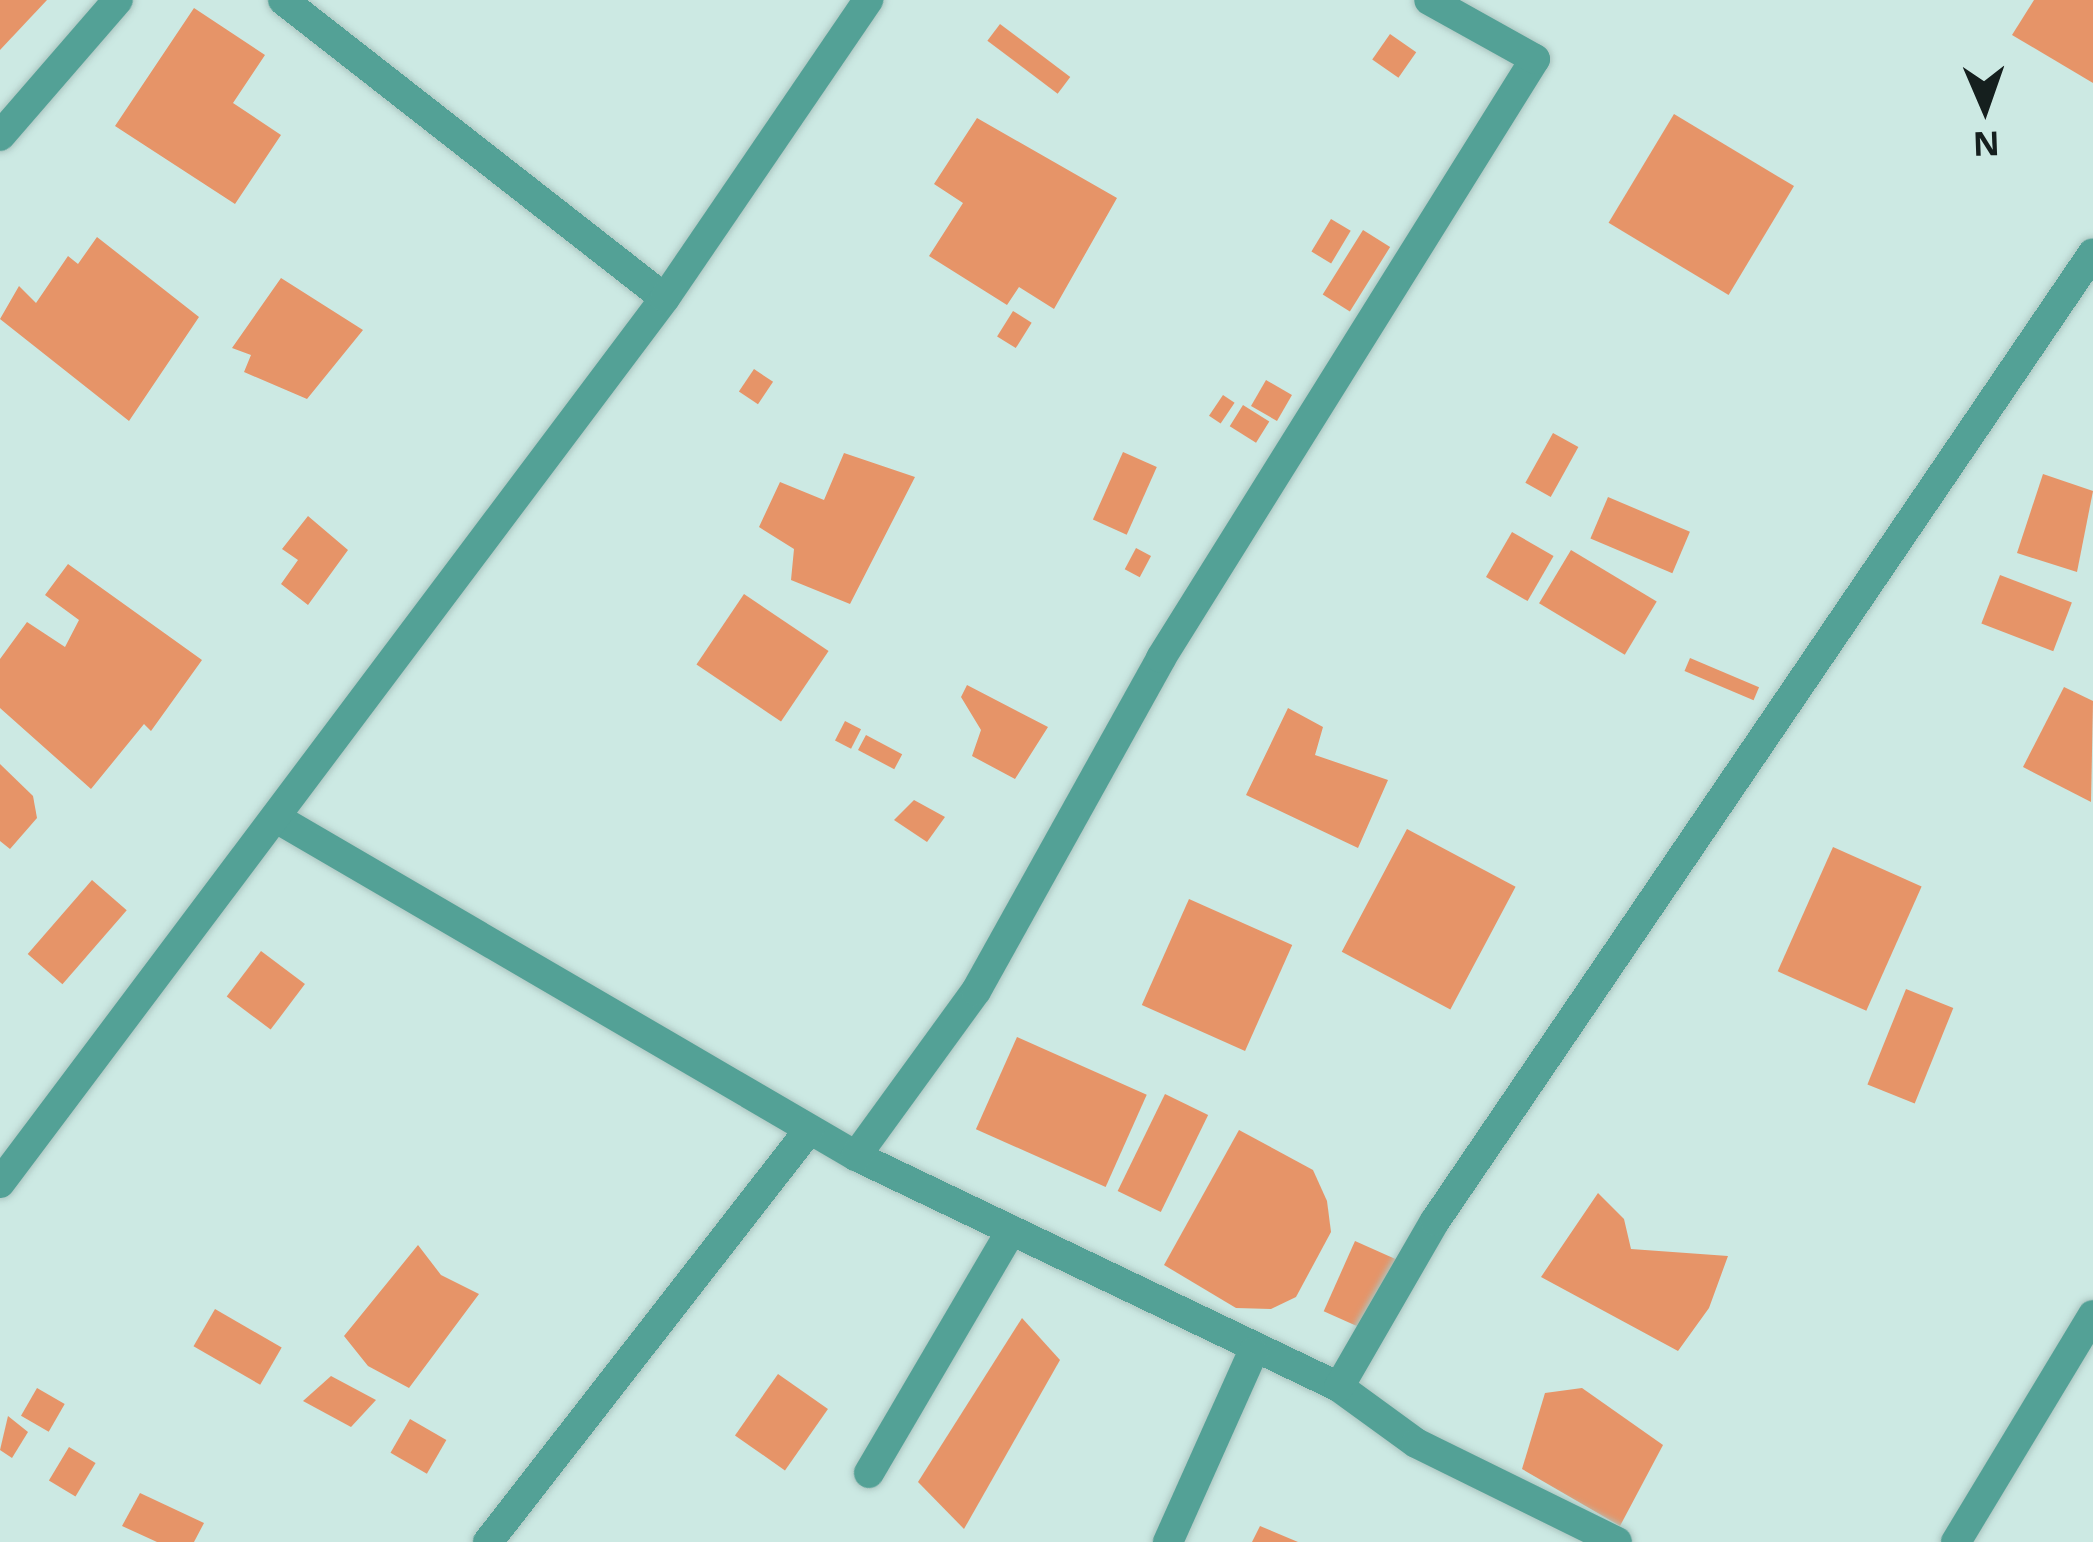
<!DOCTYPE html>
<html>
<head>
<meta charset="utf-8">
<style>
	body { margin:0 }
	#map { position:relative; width:2093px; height:1542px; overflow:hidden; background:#cce9e3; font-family:"Open Sans",sans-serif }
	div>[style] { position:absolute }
	.building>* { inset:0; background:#e69468; transform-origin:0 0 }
	.roads { filter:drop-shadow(0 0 3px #abc5c0) drop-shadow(0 0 3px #abc5c0) }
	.service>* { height:30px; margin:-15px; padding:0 15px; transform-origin:15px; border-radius:15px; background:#53a196 }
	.minor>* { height:30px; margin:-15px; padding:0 15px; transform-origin:15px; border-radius:15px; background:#53a196 }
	span { translate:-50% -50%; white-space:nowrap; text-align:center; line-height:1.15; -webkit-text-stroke:12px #cce9e3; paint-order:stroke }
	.north { position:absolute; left:1925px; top:48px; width:120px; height:120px; -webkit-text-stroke:9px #cce9e3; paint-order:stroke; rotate:178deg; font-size:33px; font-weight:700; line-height:48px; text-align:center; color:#151f1e }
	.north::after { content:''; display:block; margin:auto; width:42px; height:54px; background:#151f1e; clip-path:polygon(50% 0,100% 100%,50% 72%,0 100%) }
</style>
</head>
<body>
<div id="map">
	<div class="building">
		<i style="clip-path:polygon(0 0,47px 0,0 50px)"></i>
		<i style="clip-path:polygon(2034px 0,2093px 0,2093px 83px,2012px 35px)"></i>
		<i style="clip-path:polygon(194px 8px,265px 55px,233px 103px,281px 135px,235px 204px,115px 126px)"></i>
		<i style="left:1000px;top:24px;width:88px;height:21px;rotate:37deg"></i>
		<i style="left:1390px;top:34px;width:32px;height:31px;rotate:35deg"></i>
		<i style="left:1674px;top:114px;width:140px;height:127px;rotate:31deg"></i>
		<i style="clip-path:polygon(977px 118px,1117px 198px,1054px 309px,1019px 287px,1007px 305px,929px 256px,963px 203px,934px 184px)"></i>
		<i style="left:1331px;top:219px;width:23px;height:38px;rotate:31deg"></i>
		<i style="left:1363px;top:230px;width:32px;height:76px;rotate:32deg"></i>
		<i style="clip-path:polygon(97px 237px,199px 317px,129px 421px,0 319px,19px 286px,36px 303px,68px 256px,78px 264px)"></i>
		<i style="clip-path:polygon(281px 278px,363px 330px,307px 399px,244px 372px,251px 355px,232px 348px)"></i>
		<i style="left:1013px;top:311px;width:22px;height:30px;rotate:32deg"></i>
		<i style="left:754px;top:369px;width:23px;height:27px;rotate:34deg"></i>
		<i style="left:1266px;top:380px;width:30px;height:30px;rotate:30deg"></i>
		<i style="left:1223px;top:395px;width:14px;height:25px;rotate:34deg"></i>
		<i style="left:1243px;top:405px;width:31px;height:25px;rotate:32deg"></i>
		<i style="left:1553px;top:433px;width:29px;height:57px;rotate:29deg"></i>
		<i style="left:1123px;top:452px;width:37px;height:74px;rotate:24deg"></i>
		<i style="clip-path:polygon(844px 453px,915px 477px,850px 604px,791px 580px,794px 549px,759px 527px,780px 482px,824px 500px)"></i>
		<i style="clip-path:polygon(2043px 474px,2093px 491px,2077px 572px,2017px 553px)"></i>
		<i style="left:1608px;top:497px;width:89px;height:45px;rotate:23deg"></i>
		<i style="clip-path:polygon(308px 516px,348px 550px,308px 605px,281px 584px,298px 560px,282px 549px)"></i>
		<i style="left:1512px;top:532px;width:48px;height:52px;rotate:30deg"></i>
		<i style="left:1136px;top:548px;width:17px;height:24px;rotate:28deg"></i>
		<i style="left:1571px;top:550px;width:100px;height:62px;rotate:31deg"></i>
		<i style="clip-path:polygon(68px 564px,202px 660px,151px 731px,144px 724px,91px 789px,0 708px,0 659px,27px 622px,65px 647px,79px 620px,45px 595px)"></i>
		<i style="left:2000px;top:575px;width:77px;height:52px;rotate:21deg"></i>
		<i style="left:744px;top:594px;width:102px;height:85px;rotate:34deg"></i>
		<i style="left:1690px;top:658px;width:75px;height:14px;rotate:23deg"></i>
		<i style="clip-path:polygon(967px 685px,1048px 727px,1015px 779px,972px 756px,981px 730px,961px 697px)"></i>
		<i style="clip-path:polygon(2064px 687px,2093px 701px,2091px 802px,2023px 767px)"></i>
		<i style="clip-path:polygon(1288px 708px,1323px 727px,1315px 755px,1388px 780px,1358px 848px,1246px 795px)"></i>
		<i style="left:845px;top:721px;width:18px;height:22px;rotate:27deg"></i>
		<i style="left:866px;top:735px;width:41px;height:17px;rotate:28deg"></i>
		<i style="clip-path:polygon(0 764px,33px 796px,37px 818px,10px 849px,0 841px)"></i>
		<i style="clip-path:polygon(914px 800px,945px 817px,927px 842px,894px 820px)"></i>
		<i style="left:1407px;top:829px;width:123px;height:139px;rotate:28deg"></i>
		<i style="left:1833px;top:847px;width:97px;height:136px;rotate:24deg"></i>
		<i style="left:92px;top:880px;width:46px;height:98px;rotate:41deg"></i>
		<i style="left:1189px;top:899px;width:113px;height:116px;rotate:24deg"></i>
		<i style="left:261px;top:951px;width:55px;height:57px;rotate:37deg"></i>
		<i style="left:1906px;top:989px;width:51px;height:103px;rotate:22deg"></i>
		<i style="left:1017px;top:1037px;width:142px;height:101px;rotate:24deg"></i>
		<i style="left:1165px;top:1094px;width:48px;height:108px;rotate:26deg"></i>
		<i style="clip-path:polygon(1239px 1130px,1313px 1170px,1327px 1201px,1331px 1232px,1296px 1297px,1271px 1309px,1236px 1308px,1164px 1265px)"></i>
		<i style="clip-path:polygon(1598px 1193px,1624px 1219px,1631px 1249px,1728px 1256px,1709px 1308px,1678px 1351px,1541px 1277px)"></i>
		<i style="left:1355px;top:1241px;width:46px;height:77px;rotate:24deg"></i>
		<i style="clip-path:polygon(418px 1245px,441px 1275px,479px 1294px,409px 1388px,368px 1366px,344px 1336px)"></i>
		<i style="left:215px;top:1309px;width:77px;height:43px;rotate:30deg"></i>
		<i style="clip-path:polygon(1022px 1318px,1060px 1360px,964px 1529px,918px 1482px)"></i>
		<i style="left:778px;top:1374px;width:61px;height:75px;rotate:35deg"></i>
		<i style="clip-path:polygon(331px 1376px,376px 1400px,351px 1427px,303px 1401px)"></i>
		<i style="left:37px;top:1388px;width:32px;height:32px;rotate:30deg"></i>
		<i style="clip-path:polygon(1582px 1388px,1663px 1445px,1620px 1526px,1522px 1469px,1545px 1393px)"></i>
		<i style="clip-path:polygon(8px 1416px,28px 1432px,12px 1458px,0 1450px)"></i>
		<i style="left:410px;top:1419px;width:42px;height:39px;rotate:30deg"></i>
		<i style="left:69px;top:1447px;width:31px;height:39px;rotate:31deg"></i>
		<i style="clip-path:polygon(140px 1493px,204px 1523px,194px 1542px,157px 1542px,122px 1526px)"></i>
		<i style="clip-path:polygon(1260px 1526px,1298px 1542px,1252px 1542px)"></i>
	</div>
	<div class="roads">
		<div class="service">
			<i style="left:869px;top:1473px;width:281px;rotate:-59.6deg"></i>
		</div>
		<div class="minor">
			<i style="left:283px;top:0;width:484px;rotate:38deg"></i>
			<i style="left:0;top:136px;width:180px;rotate:-49.1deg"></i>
			<i style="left:278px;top:819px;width:669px;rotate:30.24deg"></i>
			<i style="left:856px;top:1156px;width:535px;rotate:25.56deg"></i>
			<i style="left:1339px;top:1387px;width:95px;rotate:36deg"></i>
			<i style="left:1416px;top:1443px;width:224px;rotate:26.2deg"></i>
			<i style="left:856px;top:1156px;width:204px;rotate:-54deg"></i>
			<i style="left:976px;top:991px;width:381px;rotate:-60.9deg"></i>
			<i style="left:1161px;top:658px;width:706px;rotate:-58.02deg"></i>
			<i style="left:1535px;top:59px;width:121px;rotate:-150.9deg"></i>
			<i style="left:0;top:1183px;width:1107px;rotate:-53.08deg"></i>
			<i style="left:665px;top:298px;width:361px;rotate:-55.7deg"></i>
			<i style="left:1339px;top:1387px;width:192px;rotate:-60deg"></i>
			<i style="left:1435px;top:1221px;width:1170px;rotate:-55.79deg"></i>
			<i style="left:488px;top:1542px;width:522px;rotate:-52.08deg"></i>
			<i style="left:1168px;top:1542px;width:208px;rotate:-65.9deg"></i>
			<i style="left:1956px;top:1542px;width:265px;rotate:-58.9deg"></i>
		</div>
	</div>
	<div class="north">N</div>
</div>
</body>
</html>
